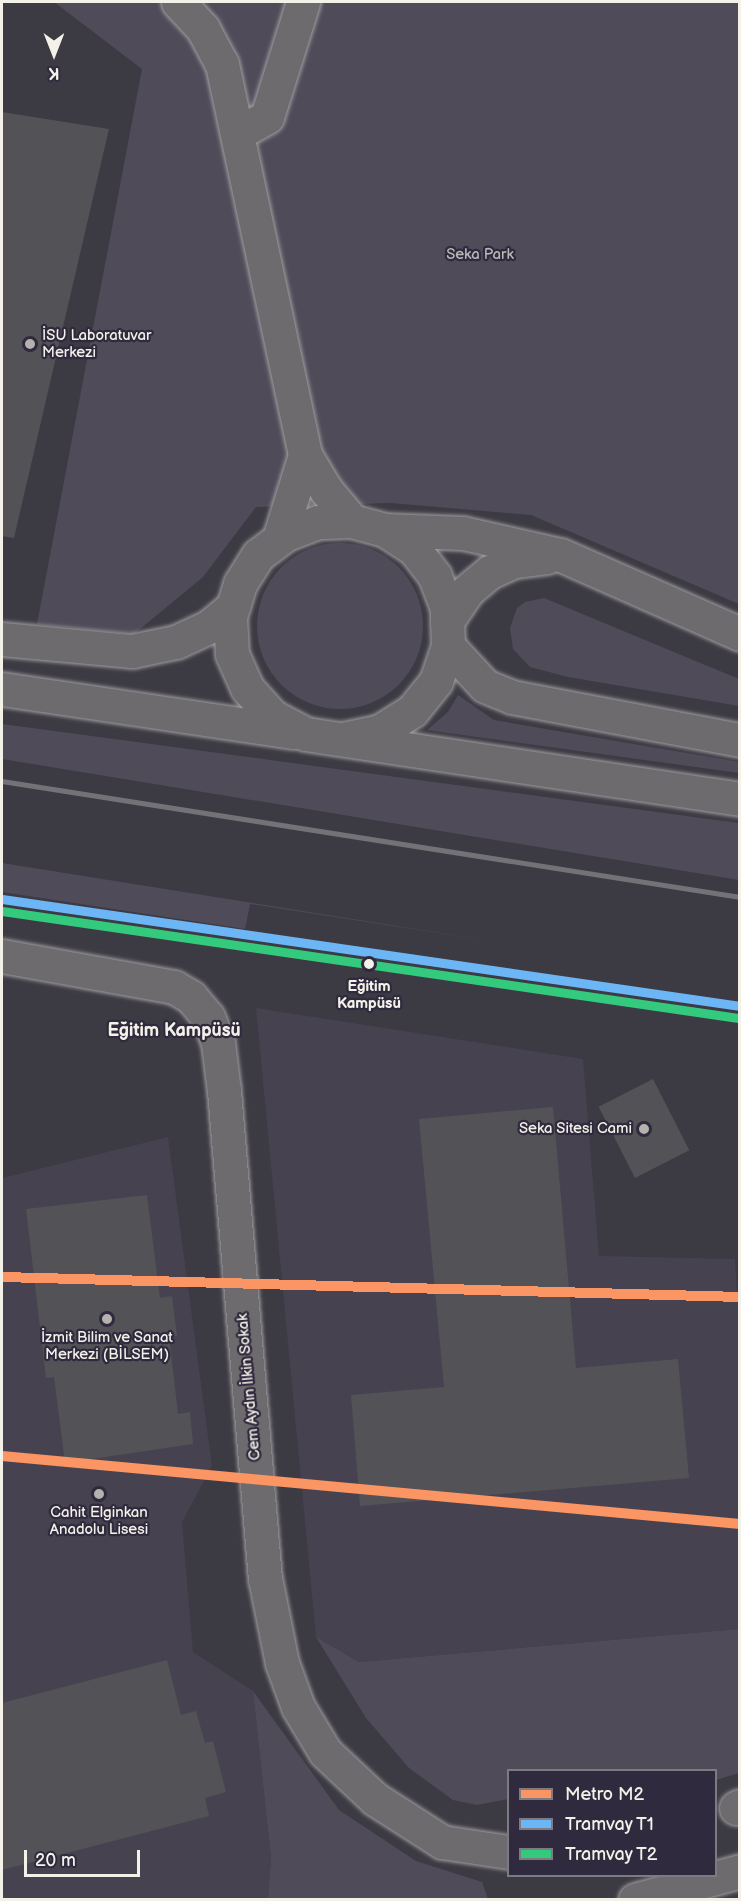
<!DOCTYPE html>
<html>
<head>
<meta charset="utf-8">
<style>
	body { margin:0 }
	#map { position:relative; width:741px; height:1901px; overflow:hidden; background:#3c3a43; font-family:"Balsamiq Sans",sans-serif }
	div>[style] { position:absolute }
	.built>* { inset:0; background:#464250 }
	.green>* { inset:0; background:#504b59 }
	.round { border-radius:50% }
	.building>* { inset:0; background:#535257; transform-origin:0 0 }
	.roads { filter:drop-shadow(0 0 2px #9f9ea0) drop-shadow(0 0 2px #9f9ea0) }
	.minor>* { height:33px; margin:-16.5px; padding:0 16.5px; transform-origin:16.5px; border-radius:16.5px; background:#6e6b6e }
	.major>* { height:33px; margin:-16.5px; padding:0 16.5px; transform-origin:16.5px; border-radius:16.5px; background:#6e6b6e }
	.highway>* { height:33px; margin:-16.5px; padding:0 16.5px; transform-origin:16.5px; border-radius:16.5px; background:#6e6b6e }
	.rail>* { height:4.5px; margin:-2.25px; padding:0 2.25px; transform-origin:2.25px; border-radius:2.25px; background:#747276 }
	.tram-1>* { height:9px; margin:-4.5px; padding:0 4.5px; transform-origin:4.5px; border-radius:4.5px; background:#6db6f5 }
	.tram-2>* { height:9px; margin:-4.5px; padding:0 4.5px; transform-origin:4.5px; border-radius:4.5px; background:#33ca7d }
	.metro-1>* { height:10px; margin:-5px; padding:0 5px; transform-origin:5px; border-radius:5px; background:#fb9564 }
	.dots>* { width:16px; height:16px; translate:-50% -50%; box-sizing:border-box; border:3px solid #2f2a3d; border-radius:50% }
	span { translate:-50% -50%; white-space:nowrap; text-align:center; line-height:1.15; -webkit-text-stroke:4.5px #2f2a3d; paint-order:stroke }
	.park-label { font-size:15px; color:#bcb8b7 }
	.poi-label { font-size:15px; color:#f4f1e8 }
	.left { translate:0 -50%; text-align:left }
	.right { translate:-100% -50%; text-align:right }
	.stop-label { font-size:15px; color:#f4f1e8; font-weight:700 }
	.street-label { font-size:15px; color:#f4f1e8 }
	.quarter-label { font-size:18px; color:#f4f1e8; font-weight:700 }
	.frame { position:absolute; inset:0; border:3px solid #f4f1e8; pointer-events:none }
	.legend { position:absolute; left:507px; top:1769px; width:210px; height:108px; box-sizing:border-box; background:#2f2a3d; border:2px solid #7e7a81; margin:0; padding:8px 10px; list-style:none; font-size:18px; color:#f4f1e8 }
	.legend li { display:flex; align-items:center; gap:12px; height:30px }
	.legend b { width:30px; border:2px solid #7e7a81 }
	.north { position:absolute; left:24px; top:24px; width:60px; height:60px; -webkit-text-stroke:4px #2f2a3d; paint-order:stroke; rotate:180deg; font-size:16px; font-weight:700; line-height:24px; text-align:center; color:#f4f1e8 }
	.north::after { content:''; display:block; margin:auto; width:21px; height:27px; background:#f4f1e8; clip-path:polygon(50% 0,100% 100%,50% 72%,0 100%) }
	.scale { position:absolute; left:24px; top:1850px; width:116px; height:27px; box-sizing:border-box; border:3px solid #f4f1e8; border-top:0; padding-left:8px; font-size:18px; line-height:21px; white-space:nowrap; color:#f4f1e8; -webkit-text-stroke:4px #2f2a3d; paint-order:stroke }
</style>
</head>
<body>
<div id="map">
	<div class="built">
		<i style="clip-path:polygon(256px 1008px,583px 1059px,599px 1256px,735px 1259px,740px 1338px,739px 1629px,359px 1662px,316px 1637px)"></i>
		<i style="clip-path:polygon(168px 1137px,212px 1466px,182px 1522px,193px 1652px,253px 1691px,271px 1858px,268px 1899px,2px 1899px,2px 1178px)"></i>
	</div>
	<div class="green">
		<i style="clip-path:polygon(54px 2px,739px 2px,739px 604px,531px 515px,391px 503px,256px 507px,203px 577px,134px 634px,37px 624px,142px 69px)"></i>
		<i class="round" style="left:257px;top:543px;width:166px;height:166px"></i>
		<i style="clip-path:polygon(544px 598px,739px 679px,739px 706px,568px 677px,530px 667px,513px 649px,510px 628px,517px 608px,525px 602px)"></i>
		<i style="clip-path:polygon(458px 695px,494px 720px,739px 762px,739px 773px,427px 730px,448px 712px)"></i>
		<i style="clip-path:polygon(2px 724px,739px 823px,739px 880px,2px 759px)"></i>
		<i style="clip-path:polygon(2px 863px,523px 946px,250px 904px,245px 929px,2px 892px)"></i>
		<i style="clip-path:polygon(739px 1629px,739px 1773px,716px 1780px,716px 1770px,508px 1770px,508px 1799px,477px 1805px,453px 1800px,409px 1768px,366px 1718px,316px 1637px,359px 1662px)"></i>
		<i style="clip-path:polygon(253px 1691px,339px 1810px,416px 1861px,482px 1882px,488px 1899px,268px 1899px,271px 1858px)"></i>
	</div>
	<div class="building">
		<i style="clip-path:polygon(2px 112px,109px 129px,14px 538px,2px 536px)"></i>
		<i style="left:653px;top:1079px;width:80px;height:61px;rotate:63deg"></i>
		<i style="clip-path:polygon(553px 1107px,576px 1368px,678px 1359px,689px 1478px,360px 1506px,351px 1395px,444px 1387px,419px 1119px)"></i>
		<i style="clip-path:polygon(147px 1195px,160px 1298px,172px 1296px,177px 1336px,169px 1336px,178px 1414px,190px 1412px,193px 1444px,65px 1463px,54px 1377px,46px 1378px,26px 1209px)"></i>
		<i style="clip-path:polygon(167px 1660px,181px 1715px,196px 1711px,205px 1743px,213px 1741px,226px 1792px,205px 1798px,209px 1816px,2px 1870px,2px 1703px)"></i>
	</div>
	<div class="roads">
		<div class="minor">
			<i style="left:178px;top:2px;width:37px;rotate:47deg"></i>
			<i style="left:203px;top:29px;width:40px;rotate:62deg"></i>
			<i style="left:222px;top:64px;width:400px;rotate:78deg"></i>
			<i style="left:305px;top:455px;width:41px;rotate:59deg"></i>
			<i style="left:326px;top:490px;width:40px;rotate:50deg"></i>
			<i style="left:238px;top:133px;width:33px;rotate:-29deg"></i>
			<i style="left:267px;top:117px;width:121px;rotate:-72.6deg"></i>
			<i style="left:279px;top:539px;width:88px;rotate:-72.8deg"></i>
			<i style="left:2px;top:956px;width:175px;rotate:10.2deg"></i>
			<i style="left:174px;top:987px;width:20px;rotate:30deg"></i>
			<i style="left:191px;top:997px;width:26px;rotate:50deg"></i>
			<i style="left:208px;top:1017px;width:28px;rotate:69deg"></i>
			<i style="left:218px;top:1043px;width:48px;rotate:82.9deg"></i>
			<i style="left:224px;top:1091px;width:489px;rotate:85.2deg"></i>
			<i style="left:265px;top:1578px;width:87px;rotate:78.7deg"></i>
			<i style="left:282px;top:1663px;width:47px;rotate:70deg"></i>
			<i style="left:298px;top:1707px;width:52px;rotate:59deg"></i>
			<i style="left:325px;top:1752px;width:69px;rotate:43.2deg"></i>
			<i style="left:375px;top:1799px;width:80px;rotate:32.7deg"></i>
			<i style="left:442px;top:1842px;width:67px;rotate:8.6deg"></i>
		</div>
		<div class="major">
			<i style="left:385px;top:530px;width:78px;rotate:2.2deg"></i>
			<i style="left:463px;top:533px;width:100px;rotate:12.7deg"></i>
			<i style="left:561px;top:555px;width:196px;rotate:23.8deg"></i>
			<i style="left:447px;top:621px;width:36px;rotate:-56deg"></i>
			<i style="left:467px;top:591px;width:30px;rotate:-40deg"></i>
			<i style="left:490px;top:572px;width:27px;rotate:-24deg"></i>
			<i style="left:515px;top:561px;width:32px;rotate:-7deg"></i>
			<i style="left:2px;top:639px;width:131px;rotate:5.3deg"></i>
			<i style="left:132px;top:651px;width:45px;rotate:-11.6deg"></i>
			<i style="left:176px;top:642px;width:38px;rotate:-25deg"></i>
			<i style="left:210px;top:626px;width:30px;rotate:-40deg"></i>
			<i style="left:448px;top:646px;width:54px;rotate:47.2deg"></i>
			<i style="left:485px;top:686px;width:29px;rotate:22deg"></i>
			<i style="left:512px;top:697px;width:232px;rotate:10.7deg"></i>
			<i style="left:2px;top:689px;width:295px;rotate:8.4deg"></i>
			<i style="left:343px;top:739px;width:38px;rotate:-12deg"></i>
			<i style="left:380px;top:731px;width:38px;rotate:-32deg"></i>
			<i style="left:412px;top:711px;width:38px;rotate:-51deg"></i>
			<i style="left:436px;top:681px;width:37px;rotate:-71deg"></i>
			<i style="left:448px;top:646px;width:38px;rotate:-92deg"></i>
			<i style="left:447px;top:608px;width:34px;rotate:-111deg"></i>
			<i style="left:435px;top:576px;width:34px;rotate:-128deg"></i>
			<i style="left:414px;top:549px;width:35px;rotate:-147deg"></i>
			<i style="left:385px;top:530px;width:34px;rotate:-165deg"></i>
			<i style="left:352px;top:521px;width:34px;rotate:178deg"></i>
			<i style="left:318px;top:522px;width:34px;rotate:159deg"></i>
			<i style="left:286px;top:534px;width:35px;rotate:143deg"></i>
			<i style="left:258px;top:555px;width:34px;rotate:122deg"></i>
			<i style="left:240px;top:584px;width:34px;rotate:107deg"></i>
			<i style="left:230px;top:616px;width:38px;rotate:87deg"></i>
			<i style="left:232px;top:654px;width:37px;rotate:66deg"></i>
			<i style="left:247px;top:688px;width:38px;rotate:48deg"></i>
			<i style="left:272px;top:716px;width:38px;rotate:28deg"></i>
			<i style="left:306px;top:734px;width:439px;rotate:8.5deg"></i>
			<i style="left:736px;top:1808px;width:4px;rotate:-27deg"></i>
		</div>
		<div class="highway">
			<i style="left:635px;top:1900px;width:109px;rotate:-15.4deg"></i>
		</div>
	</div>
	<div class="rail">
		<i style="left:2px;top:781px;width:747px;rotate:8.93deg"></i>
	</div>
	<div class="tram-1">
		<i style="left:2px;top:899px;width:746px;rotate:8.25deg"></i>
	</div>
	<div class="tram-2">
		<i style="left:2px;top:911px;width:744px;rotate:8.27deg"></i>
	</div>
	<div class="metro-1">
		<i style="left:2px;top:1277px;width:738px;rotate:1.55deg"></i>
		<i style="left:2px;top:1456px;width:741px;rotate:5.26deg"></i>
	</div>
	<div class="dots">
		<i style="left:30px;top:344px;background:#b4b1ae"></i>
		<i style="left:369px;top:964px;background:#f4f1e8"></i>
		<i style="left:644px;top:1129px;background:#b4b1ae"></i>
		<i style="left:107px;top:1319px;background:#b4b1ae"></i>
		<i style="left:99px;top:1494px;background:#b4b1ae"></i>
	</div>
	<div class="park-label">
		<span style="left:480px;top:255px">Seka Park</span>
	</div>
	<div class="poi-label">
		<span class="left" style="left:42px;top:344px">İSU Laboratuvar<br>Merkezi</span>
		<span class="right" style="left:632px;top:1129px">Seka Sitesi Cami</span>
		<span style="left:107px;top:1346px">İzmit Bilim ve Sanat<br>Merkezi (BİLSEM)</span>
		<span style="left:99px;top:1521px">Cahit Elginkan<br>Anadolu Lisesi</span>
	</div>
	<div class="stop-label">
		<span style="left:369px;top:995px">Eğitim<br>Kampüsü</span>
	</div>
	<div class="street-label">
		<span style="left:249px;top:1387px;rotate:-95deg">Cem Aydın İlkin Sokak</span>
	</div>
	<div class="quarter-label">
		<span style="left:174px;top:1031px">Eğitim Kampüsü</span>
	</div>
	<div class="frame"></div>
	<ul class="legend">
	<li><b style="height:8px;background:#fb9564"></b>Metro M2</li>
	<li><b style="height:8px;background:#6db6f5"></b>Tramvay T1</li>
	<li><b style="height:8px;background:#33ca7d"></b>Tramvay T2</li>
	</ul>
	<div class="north">K</div>
	<div class="scale">20 m</div>
</div>
</body>
</html>
